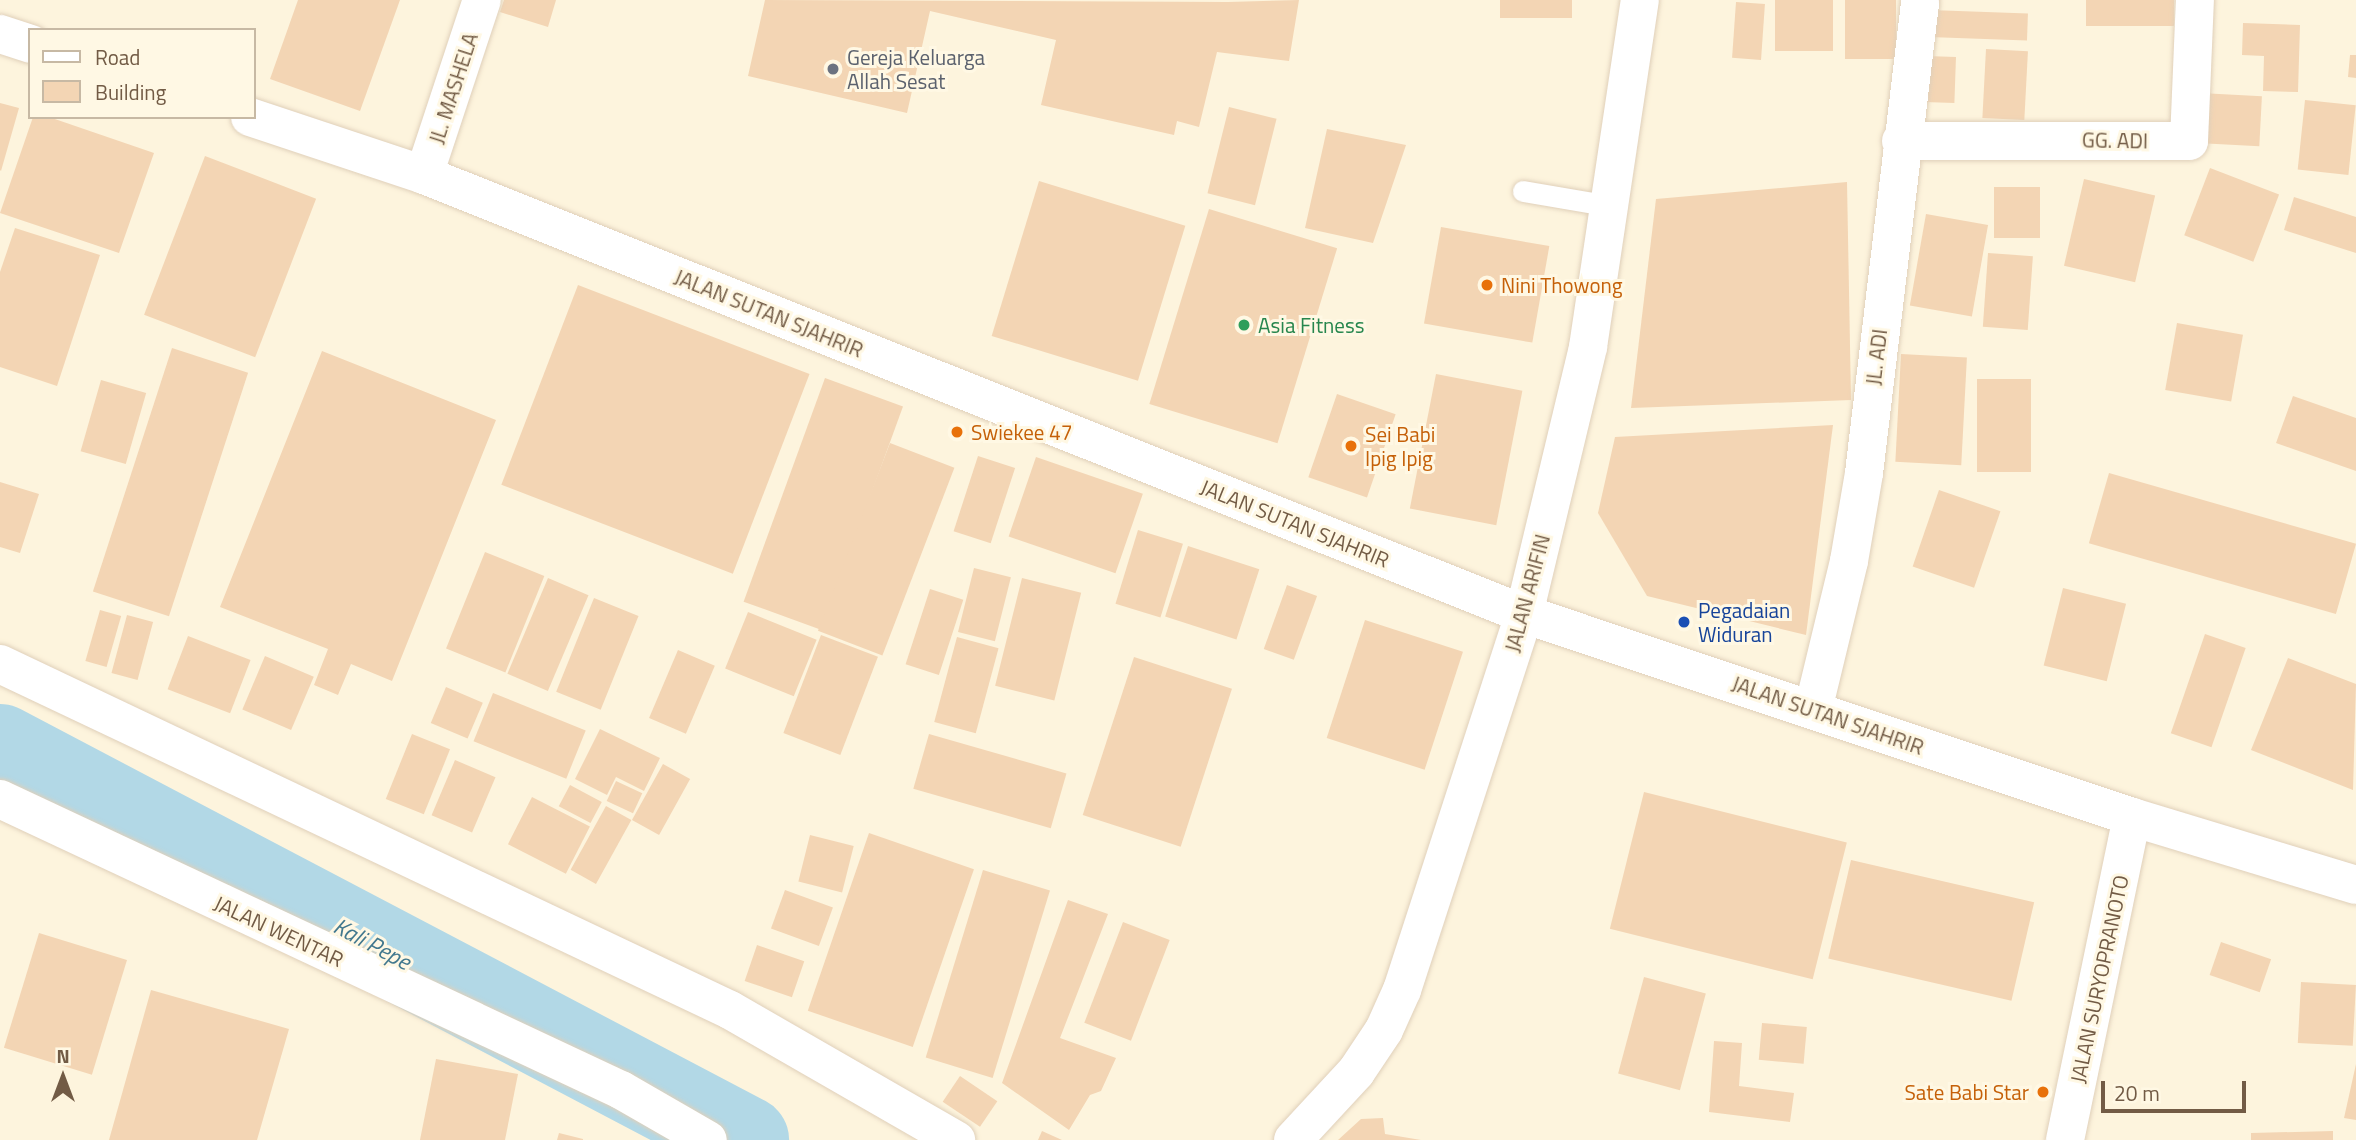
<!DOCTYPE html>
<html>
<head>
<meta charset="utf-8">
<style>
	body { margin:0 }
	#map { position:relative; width:2356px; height:1140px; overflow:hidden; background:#fdf4dd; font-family:"Titillium Web",sans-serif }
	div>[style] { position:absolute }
	.river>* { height:88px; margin:-44px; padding:0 44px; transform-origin:44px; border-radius:44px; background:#b2d8e6 }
	.building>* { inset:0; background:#f3d5b4; transform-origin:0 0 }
	.roads { filter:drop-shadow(0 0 2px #e0d0ba) drop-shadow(0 0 2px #e0d0ba) }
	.service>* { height:21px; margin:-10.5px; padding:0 10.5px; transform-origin:10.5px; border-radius:10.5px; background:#fff }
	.minor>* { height:38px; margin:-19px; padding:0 19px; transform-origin:19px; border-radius:19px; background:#fff }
	.secondary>* { height:38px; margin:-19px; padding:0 19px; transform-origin:19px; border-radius:19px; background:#fff }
	.dots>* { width:19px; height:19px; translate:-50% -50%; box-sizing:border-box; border:4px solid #fff8e4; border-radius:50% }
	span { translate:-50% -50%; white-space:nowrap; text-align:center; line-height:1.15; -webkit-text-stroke:6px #fff8e4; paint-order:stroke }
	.worship-label { font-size:21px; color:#5b616d }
	.left { translate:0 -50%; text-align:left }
	.street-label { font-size:21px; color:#725b45 }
	.food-label { font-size:21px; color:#c56008 }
	.right { translate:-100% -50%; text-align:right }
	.leisure-label { font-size:21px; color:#27864d }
	.transit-label { font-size:21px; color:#164399 }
	.water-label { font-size:23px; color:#42788e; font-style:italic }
	.legend { position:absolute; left:28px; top:28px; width:228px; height:91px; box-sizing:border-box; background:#fff8e4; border:2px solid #c7b9a4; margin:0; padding:9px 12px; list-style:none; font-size:21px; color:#725b45 }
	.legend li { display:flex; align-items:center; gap:14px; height:35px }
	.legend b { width:35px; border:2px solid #c7b9a4 }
	.north { position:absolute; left:28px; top:1042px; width:70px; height:70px; -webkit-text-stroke:5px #fff8e4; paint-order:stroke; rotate:0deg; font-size:19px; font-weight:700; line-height:28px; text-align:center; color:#725b45 }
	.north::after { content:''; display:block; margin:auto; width:24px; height:32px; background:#725b45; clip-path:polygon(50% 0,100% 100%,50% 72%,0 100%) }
	.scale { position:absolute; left:2101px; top:1081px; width:145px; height:32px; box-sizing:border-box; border:4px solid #725b45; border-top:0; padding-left:9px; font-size:21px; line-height:24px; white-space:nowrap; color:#725b45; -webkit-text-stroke:5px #fff8e4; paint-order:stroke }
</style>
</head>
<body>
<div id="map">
	<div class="river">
		<i style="left:0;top:748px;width:842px;rotate:27.75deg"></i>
	</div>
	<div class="building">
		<i style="clip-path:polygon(298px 0,400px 0,360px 111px,270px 79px)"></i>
		<i style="clip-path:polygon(504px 0,556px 0,548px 27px,500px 12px)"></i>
		<i style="clip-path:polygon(765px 0,1228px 2px,1299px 0,1289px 61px,1217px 52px,1199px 127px,1177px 121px,1174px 135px,1041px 105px,1056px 40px,930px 11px,907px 113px,748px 76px)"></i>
		<i style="left:1500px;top:0;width:72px;height:18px"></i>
		<i style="left:1775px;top:0;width:58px;height:51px"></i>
		<i style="left:1845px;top:0;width:51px;height:59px"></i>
		<i style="left:2086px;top:0;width:88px;height:26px"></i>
		<i style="left:1736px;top:2px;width:29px;height:56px;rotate:4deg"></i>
		<i style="left:1930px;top:10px;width:98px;height:27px;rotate:2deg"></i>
		<i style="clip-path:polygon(2243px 23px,2300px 25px,2298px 92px,2263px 91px,2264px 56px,2242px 55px)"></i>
		<i style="left:1986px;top:49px;width:42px;height:69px;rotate:3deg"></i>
		<i style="clip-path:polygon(2350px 55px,2356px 55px,2356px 78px,2348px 77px)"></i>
		<i style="left:1926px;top:56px;width:30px;height:46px;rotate:2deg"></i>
		<i style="left:2200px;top:93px;width:62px;height:50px;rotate:3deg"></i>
		<i style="left:2305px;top:100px;width:51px;height:70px;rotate:6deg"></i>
		<i style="clip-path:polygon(0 103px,19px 108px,1px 171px,0 170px)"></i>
		<i style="left:1229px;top:107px;width:49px;height:89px;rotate:14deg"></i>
		<i style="clip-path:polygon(33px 117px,49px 117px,154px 153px,119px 253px,0 213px)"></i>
		<i style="clip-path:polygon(1327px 129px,1406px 145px,1373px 243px,1305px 228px)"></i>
		<i style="left:205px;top:156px;width:119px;height:170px;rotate:21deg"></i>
		<i style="left:2210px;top:168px;width:74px;height:72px;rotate:21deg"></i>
		<i style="left:2084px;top:179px;width:73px;height:89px;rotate:13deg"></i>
		<i style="left:1039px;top:181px;width:153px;height:162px;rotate:17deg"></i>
		<i style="clip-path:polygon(1847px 182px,1851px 400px,1631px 408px,1656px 199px)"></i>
		<i style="left:1994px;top:187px;width:46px;height:51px"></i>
		<i style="clip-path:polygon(2294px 197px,2356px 217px,2356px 253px,2284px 230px)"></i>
		<i style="left:1209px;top:209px;width:134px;height:204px;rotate:17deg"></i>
		<i style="left:1926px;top:214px;width:63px;height:93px;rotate:10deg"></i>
		<i style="left:1441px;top:227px;width:110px;height:98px;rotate:10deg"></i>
		<i style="clip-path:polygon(15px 228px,100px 255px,57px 386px,0 367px,0 272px)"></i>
		<i style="left:1988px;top:253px;width:45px;height:74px;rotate:4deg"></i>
		<i style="left:578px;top:285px;width:248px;height:214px;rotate:21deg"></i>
		<i style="left:2177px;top:323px;width:67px;height:68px;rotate:10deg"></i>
		<i style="left:172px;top:348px;width:80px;height:256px;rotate:18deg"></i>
		<i style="clip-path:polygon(322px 351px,496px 420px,392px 681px,351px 664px,338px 695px,314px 685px,328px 649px,220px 607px)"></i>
		<i style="left:1901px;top:354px;width:66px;height:108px;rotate:3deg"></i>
		<i style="left:1436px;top:374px;width:88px;height:137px;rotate:11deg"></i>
		<i style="left:825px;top:378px;width:83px;height:238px;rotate:20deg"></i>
		<i style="left:1977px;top:379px;width:54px;height:93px"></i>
		<i style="left:101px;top:380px;width:47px;height:74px;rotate:16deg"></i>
		<i style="left:1337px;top:394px;width:62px;height:88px;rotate:19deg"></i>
		<i style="clip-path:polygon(2293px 396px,2356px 418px,2356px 471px,2276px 443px)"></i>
		<i style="clip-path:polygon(1833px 425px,1806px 635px,1647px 596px,1598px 513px,1615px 437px)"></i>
		<i style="left:890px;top:443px;width:69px;height:201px;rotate:21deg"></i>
		<i style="left:978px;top:456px;width:39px;height:79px;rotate:18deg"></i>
		<i style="left:1036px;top:457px;width:113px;height:84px;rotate:19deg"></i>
		<i style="left:2109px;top:473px;width:257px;height:73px;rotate:16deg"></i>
		<i style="clip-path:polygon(0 482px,39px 494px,20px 553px,0 547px)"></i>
		<i style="left:1939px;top:490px;width:65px;height:81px;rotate:19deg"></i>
		<i style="left:1138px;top:530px;width:47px;height:77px;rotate:17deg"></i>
		<i style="left:1188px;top:546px;width:75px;height:74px;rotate:18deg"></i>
		<i style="left:485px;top:552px;width:64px;height:104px;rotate:22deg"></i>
		<i style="left:974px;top:568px;width:38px;height:66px;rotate:14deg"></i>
		<i style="left:548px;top:578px;width:44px;height:104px;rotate:23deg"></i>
		<i style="left:1022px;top:578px;width:61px;height:111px;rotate:14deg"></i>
		<i style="left:1287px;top:585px;width:32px;height:68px;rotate:20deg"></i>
		<i style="left:2063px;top:588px;width:65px;height:80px;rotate:14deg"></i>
		<i style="left:930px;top:589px;width:35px;height:79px;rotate:18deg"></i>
		<i style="left:594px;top:598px;width:48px;height:101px;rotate:22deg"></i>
		<i style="left:100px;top:610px;width:22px;height:53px;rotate:16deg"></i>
		<i style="left:748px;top:612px;width:74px;height:61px;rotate:22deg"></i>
		<i style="left:127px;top:615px;width:27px;height:60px;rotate:15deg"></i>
		<i style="left:1365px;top:620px;width:103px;height:124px;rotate:18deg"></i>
		<i style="left:2205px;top:634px;width:43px;height:105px;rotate:19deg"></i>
		<i style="left:821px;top:635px;width:61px;height:105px;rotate:21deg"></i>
		<i style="left:188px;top:636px;width:67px;height:57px;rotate:21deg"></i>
		<i style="left:957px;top:637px;width:43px;height:88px;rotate:15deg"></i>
		<i style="left:678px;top:650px;width:40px;height:74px;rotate:23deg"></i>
		<i style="left:265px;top:656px;width:53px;height:58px;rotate:23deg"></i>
		<i style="left:1134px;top:657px;width:103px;height:166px;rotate:18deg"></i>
		<i style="clip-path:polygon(2288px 658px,2356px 684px,2353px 790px,2251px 750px)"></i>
		<i style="left:446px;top:687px;width:40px;height:39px;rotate:23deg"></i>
		<i style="left:493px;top:693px;width:100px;height:52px;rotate:22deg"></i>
		<i style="clip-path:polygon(600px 729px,660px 758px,644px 791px,616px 777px,607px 795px,575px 779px)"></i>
		<i style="left:412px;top:734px;width:41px;height:70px;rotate:22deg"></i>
		<i style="left:929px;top:734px;width:143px;height:57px;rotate:16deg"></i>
		<i style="left:455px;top:760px;width:44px;height:60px;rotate:23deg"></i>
		<i style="left:663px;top:764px;width:31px;height:64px;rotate:29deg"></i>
		<i style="left:616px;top:781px;width:29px;height:22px;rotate:25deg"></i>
		<i style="left:570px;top:785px;width:36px;height:24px;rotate:28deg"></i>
		<i style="left:1644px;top:792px;width:209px;height:141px;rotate:14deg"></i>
		<i style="left:532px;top:797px;width:65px;height:53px;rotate:27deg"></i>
		<i style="left:606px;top:806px;width:29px;height:73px;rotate:29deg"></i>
		<i style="left:869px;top:833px;width:111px;height:188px;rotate:19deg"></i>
		<i style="left:810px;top:835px;width:45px;height:48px;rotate:14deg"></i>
		<i style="left:1851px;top:860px;width:188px;height:101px;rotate:13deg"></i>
		<i style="left:983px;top:870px;width:70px;height:196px;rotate:17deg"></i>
		<i style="left:785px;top:890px;width:51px;height:41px;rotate:20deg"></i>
		<i style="clip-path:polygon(1068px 900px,1108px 914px,1060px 1038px,1116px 1058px,1101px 1091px,1090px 1095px,1069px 1130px,1002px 1083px)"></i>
		<i style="left:1123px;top:922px;width:50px;height:108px;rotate:21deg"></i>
		<i style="left:39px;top:933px;width:92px;height:120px;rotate:17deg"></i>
		<i style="left:2221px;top:942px;width:53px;height:35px;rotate:19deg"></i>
		<i style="left:757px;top:945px;width:50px;height:38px;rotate:19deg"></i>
		<i style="left:1644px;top:977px;width:64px;height:100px;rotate:15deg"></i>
		<i style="left:2301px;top:982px;width:55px;height:61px;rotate:3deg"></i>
		<i style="clip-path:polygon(151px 990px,289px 1029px,257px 1140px,109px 1140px)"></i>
		<i style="left:1762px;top:1023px;width:45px;height:37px;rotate:5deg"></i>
		<i style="clip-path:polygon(1714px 1041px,1742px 1043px,1739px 1086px,1794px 1093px,1790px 1122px,1709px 1112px)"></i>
		<i style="clip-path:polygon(436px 1059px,518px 1074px,505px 1140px,420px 1140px)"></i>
		<i style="clip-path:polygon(2356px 1064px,2356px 1120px,2344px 1118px)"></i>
		<i style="left:960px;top:1076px;width:45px;height:31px;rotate:34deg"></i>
		<i style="clip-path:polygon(1383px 1118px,1385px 1134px,1421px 1140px,1338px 1140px,1361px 1119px)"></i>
		<i style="clip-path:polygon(1042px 1131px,1062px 1140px,1038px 1140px)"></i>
		<i style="clip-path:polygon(2333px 1131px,2333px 1140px,2251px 1140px,2251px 1133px)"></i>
		<i style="clip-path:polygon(559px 1133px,583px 1139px,583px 1140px,557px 1140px)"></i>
	</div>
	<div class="roads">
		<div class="service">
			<i style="left:1523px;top:191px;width:89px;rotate:9.7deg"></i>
		</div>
		<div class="minor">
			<i style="left:1901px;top:141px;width:288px"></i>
			<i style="left:2189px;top:141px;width:141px;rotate:-87.6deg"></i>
			<i style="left:424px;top:175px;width:184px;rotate:-71.7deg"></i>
			<i style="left:0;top:664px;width:808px;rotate:25.36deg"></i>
			<i style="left:730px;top:1010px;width:261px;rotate:29.9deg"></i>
			<i style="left:1813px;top:710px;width:153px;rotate:-76.4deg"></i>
			<i style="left:1849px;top:561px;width:89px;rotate:-80.3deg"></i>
			<i style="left:1864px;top:473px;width:476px;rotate:-83.2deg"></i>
			<i style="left:0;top:799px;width:686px;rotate:25.11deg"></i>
			<i style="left:621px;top:1090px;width:100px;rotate:29.9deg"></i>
		</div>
		<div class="secondary">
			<i style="left:0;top:34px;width:32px;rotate:18deg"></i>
			<i style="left:250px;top:117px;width:183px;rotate:18.4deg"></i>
			<i style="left:424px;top:175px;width:1184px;rotate:21.76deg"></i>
			<i style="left:1524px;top:614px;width:641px;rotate:18.46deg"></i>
			<i style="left:2132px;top:817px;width:234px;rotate:16.9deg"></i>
			<i style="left:1293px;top:1140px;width:93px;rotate:-47.2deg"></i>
			<i style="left:1356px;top:1072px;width:50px;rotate:-56.3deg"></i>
			<i style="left:1384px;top:1030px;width:44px;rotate:-65.8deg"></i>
			<i style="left:1402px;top:990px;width:395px;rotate:-72deg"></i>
			<i style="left:1524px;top:614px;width:275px;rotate:-76.5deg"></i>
			<i style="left:1588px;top:347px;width:351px;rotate:-81.5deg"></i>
			<i style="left:2065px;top:1140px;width:330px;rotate:-78.3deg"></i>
		</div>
	</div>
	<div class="dots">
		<i style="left:833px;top:69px;background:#6b7280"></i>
		<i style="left:1487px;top:285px;background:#e8710a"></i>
		<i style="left:1244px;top:325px;background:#2e9e5b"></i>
		<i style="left:957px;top:432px;background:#e8710a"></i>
		<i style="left:1351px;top:446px;background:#e8710a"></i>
		<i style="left:1684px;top:622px;background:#1a4fb4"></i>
		<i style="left:2043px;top:1092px;background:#e8710a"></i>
	</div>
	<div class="worship-label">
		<span class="left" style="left:847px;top:69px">Gereja Keluarga<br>Allah Sesat</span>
	</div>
	<div class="street-label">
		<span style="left:453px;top:88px;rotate:-72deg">JL. MASHELA</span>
		<span style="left:2115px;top:140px;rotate:1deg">GG. ADI</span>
		<span style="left:769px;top:313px;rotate:22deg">JALAN SUTAN SJAHRIR</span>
		<span style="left:1876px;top:357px;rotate:-83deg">JL. ADI</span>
		<span style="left:1295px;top:523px;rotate:22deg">JALAN SUTAN SJAHRIR</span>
		<span style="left:1527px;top:593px;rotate:-75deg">JALAN ARIFIN</span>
		<span style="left:1828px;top:715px;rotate:19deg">JALAN SUTAN SJAHRIR</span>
		<span style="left:279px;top:931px;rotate:25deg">JALAN WENTAR</span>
		<span style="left:2099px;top:979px;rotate:-78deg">JALAN SURYOPRANOTO</span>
	</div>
	<div class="food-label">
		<span class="left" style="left:1501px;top:285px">Nini Thowong</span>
		<span class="left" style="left:971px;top:432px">Swiekee 47</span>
		<span class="left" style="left:1365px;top:446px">Sei Babi<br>Ipig Ipig</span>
		<span class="right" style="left:2029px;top:1092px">Sate Babi Star</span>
	</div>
	<div class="leisure-label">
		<span class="left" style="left:1258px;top:325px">Asia Fitness</span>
	</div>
	<div class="transit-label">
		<span class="left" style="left:1698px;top:622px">Pegadaian<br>Widuran</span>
	</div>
	<div class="water-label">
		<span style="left:372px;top:944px;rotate:28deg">Kali Pepe</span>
	</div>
	<ul class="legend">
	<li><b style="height:9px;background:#fff"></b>Road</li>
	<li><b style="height:19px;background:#f3d5b4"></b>Building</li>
	</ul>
	<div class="north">N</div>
	<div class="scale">20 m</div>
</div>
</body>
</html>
